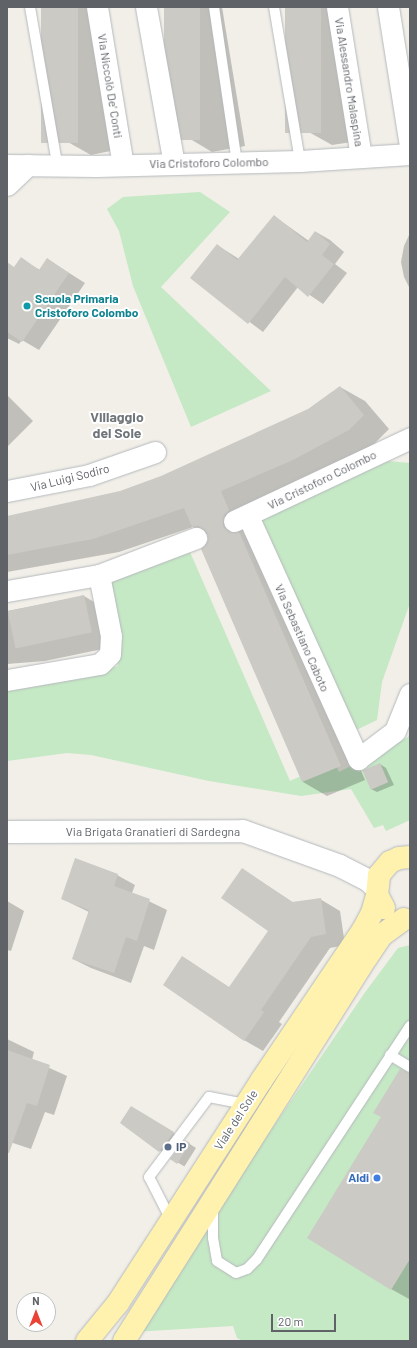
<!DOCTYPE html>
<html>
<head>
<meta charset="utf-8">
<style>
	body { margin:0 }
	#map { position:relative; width:417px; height:1348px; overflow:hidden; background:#f1efe8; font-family:Barlow,sans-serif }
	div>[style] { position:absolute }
	.green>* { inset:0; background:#c5e8c5 }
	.shadow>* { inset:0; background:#0003; transform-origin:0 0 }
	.building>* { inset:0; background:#cccac5; transform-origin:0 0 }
	.roads { filter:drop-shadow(0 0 1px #b5b8bc) drop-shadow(0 0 1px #b5b8bc) }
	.service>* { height:10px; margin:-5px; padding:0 5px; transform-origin:5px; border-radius:5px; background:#fff }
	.minor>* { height:21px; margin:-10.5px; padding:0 10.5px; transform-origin:10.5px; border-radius:10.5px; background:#fff }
	.tertiary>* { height:22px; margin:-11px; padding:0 11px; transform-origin:11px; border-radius:11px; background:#fff }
	.primary>* { height:22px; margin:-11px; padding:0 11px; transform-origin:11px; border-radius:11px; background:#fff2af }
	.dots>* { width:11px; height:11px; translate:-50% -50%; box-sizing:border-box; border:2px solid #fff; border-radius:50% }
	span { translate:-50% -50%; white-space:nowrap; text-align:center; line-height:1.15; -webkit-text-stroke:4px #fff; paint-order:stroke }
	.street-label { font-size:12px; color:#5f6368 }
	.culture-label { font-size:12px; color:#0d838f; font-weight:700 }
	.left { translate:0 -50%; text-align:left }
	.service-label { font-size:12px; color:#4e5e75; font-weight:700 }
	.shop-label { font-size:12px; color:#366cbe; font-weight:700 }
	.right { translate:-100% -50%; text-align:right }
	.quarter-label { font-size:14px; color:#70757a; font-weight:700 }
	.frame { position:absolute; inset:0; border:8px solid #5f6368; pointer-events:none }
	.north { position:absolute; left:16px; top:1292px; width:40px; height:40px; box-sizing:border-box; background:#fff; border:1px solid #bfc1c3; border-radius:50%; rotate:0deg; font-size:11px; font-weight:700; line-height:16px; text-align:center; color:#5f6368 }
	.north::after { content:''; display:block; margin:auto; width:14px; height:18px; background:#ea4335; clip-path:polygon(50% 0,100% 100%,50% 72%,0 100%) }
	.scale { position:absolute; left:271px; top:1314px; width:65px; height:18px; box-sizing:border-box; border:2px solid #5f6368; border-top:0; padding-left:5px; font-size:12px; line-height:14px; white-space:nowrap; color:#5f6368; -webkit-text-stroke:3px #fff; paint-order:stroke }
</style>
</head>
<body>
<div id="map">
	<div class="green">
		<i style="clip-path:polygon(200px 192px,230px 212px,161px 287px,271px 391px,191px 427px,133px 286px,119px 231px,107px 209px,123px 197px)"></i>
		<i style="clip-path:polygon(388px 461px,410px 463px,410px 603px,382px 682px,377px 720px,346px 735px,252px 523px,369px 465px)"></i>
		<i style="clip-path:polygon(190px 552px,290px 781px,334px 761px,339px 772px,408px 737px,410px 732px,410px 820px,386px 831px,383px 825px,374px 828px,351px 789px,301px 796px,209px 781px,91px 755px,67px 753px,7px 761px,7px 688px,65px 679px,118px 666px,100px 578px)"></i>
		<i style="clip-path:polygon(410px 945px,410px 1341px,243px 1341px,237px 1338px,233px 1326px,133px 1332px,366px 991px,398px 948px)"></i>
	</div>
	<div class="shadow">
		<i style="clip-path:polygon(42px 7px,100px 7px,125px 148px,91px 155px,66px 141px)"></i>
		<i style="clip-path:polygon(166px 7px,222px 7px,245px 146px,212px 152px,187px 137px)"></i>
		<i style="clip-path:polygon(286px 7px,343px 7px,365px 140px,332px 145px,307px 131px)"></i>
		<i style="clip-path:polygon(274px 216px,309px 241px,316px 232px,330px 240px,344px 252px,335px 264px,347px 273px,323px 304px,298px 287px,263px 332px,191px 278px,217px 245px,239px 259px)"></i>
		<i style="clip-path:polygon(410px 233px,410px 289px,404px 277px,401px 262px,404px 246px)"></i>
		<i style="clip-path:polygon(21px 259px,40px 270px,47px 259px,85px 283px,39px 350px,22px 340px,19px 344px,7px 338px,7px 277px)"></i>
		<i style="clip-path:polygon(340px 387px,365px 401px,389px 429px,374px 444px,319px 474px,246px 506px,365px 780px,327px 796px,303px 782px,208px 535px,193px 527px,119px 552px,7px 572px,7px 517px,120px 492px,161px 477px,308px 410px)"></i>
		<i style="clip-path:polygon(7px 395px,33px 421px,7px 447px)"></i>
		<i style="clip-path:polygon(84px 596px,109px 611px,117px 646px,45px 661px,7px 664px,7px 611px)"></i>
		<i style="clip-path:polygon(380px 764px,386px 768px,394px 785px,377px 792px,371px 789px)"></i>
		<i style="clip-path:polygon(242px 869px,294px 903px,320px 899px,340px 911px,345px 945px,330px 948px,279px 1022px,282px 1024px,263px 1051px,244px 1040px,183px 957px,230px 988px,269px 931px)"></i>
		<i style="clip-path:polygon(117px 875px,135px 885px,132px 893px,167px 910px,154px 950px,144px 946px,131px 983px,91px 968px,73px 959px,89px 912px,62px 899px)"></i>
		<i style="clip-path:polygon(7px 901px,24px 911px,11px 951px,7px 950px)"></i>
		<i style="clip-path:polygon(7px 1039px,34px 1052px,32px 1060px,67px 1076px,54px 1115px,45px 1112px,31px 1149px,7px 1141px)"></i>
		<i style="clip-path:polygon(410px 1078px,410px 1296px,409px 1299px,391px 1289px)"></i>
		<i style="clip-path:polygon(131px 1107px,180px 1137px,166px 1155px,121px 1122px)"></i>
		<i style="left:185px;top:1141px;width:13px;height:22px;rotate:32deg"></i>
	</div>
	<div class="building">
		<i style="left:41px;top:7px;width:37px;height:136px"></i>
		<i style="left:164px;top:7px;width:36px;height:133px"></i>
		<i style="left:285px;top:7px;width:36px;height:126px"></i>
		<i style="clip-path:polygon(274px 215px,307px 242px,315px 231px,330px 244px,322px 255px,334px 264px,308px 297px,285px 277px,248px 324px,190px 278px,217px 244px,237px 260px)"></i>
		<i style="clip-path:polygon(21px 257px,39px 270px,47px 258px,69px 273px,22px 342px,7px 332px,7px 262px,14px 267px)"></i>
		<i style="clip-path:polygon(340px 386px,364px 415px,349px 430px,293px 460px,221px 491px,229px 510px,224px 515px,223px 526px,228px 531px,239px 532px,341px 766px,302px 782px,201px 549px,208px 540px,207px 533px,198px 526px,192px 527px,184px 508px,93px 539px,7px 555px,7px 516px,120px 491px,161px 476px,308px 409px)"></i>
		<i style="left:84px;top:595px;width:38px;height:78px;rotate:78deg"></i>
		<i style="left:380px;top:763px;width:21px;height:19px;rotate:67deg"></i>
		<i style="clip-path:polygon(75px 858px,118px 874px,114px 886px,150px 899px,137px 941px,126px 937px,114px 973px,72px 959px,89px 910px,61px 899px)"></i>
		<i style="clip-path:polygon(242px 868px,292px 902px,321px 898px,326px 934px,311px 937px,261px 1010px,264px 1012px,244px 1041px,163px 985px,182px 956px,229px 987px,268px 931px,221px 898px)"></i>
		<i style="clip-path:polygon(7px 1050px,50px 1065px,37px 1106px,27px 1103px,9px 1153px,7px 1153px)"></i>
		<i style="clip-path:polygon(400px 1069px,410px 1073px,410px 1259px,391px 1290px,307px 1238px,381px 1117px,373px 1113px)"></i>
		<i style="clip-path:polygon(131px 1106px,174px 1132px,159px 1152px,120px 1123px)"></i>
		<i style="clip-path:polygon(185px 1140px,190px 1143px,177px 1164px,170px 1159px)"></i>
	</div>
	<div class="roads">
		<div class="service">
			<i style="left:30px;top:7px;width:159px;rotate:80.2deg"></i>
			<i style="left:214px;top:7px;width:157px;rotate:81.6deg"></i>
			<i style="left:274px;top:7px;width:156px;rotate:80.4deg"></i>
			<i style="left:390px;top:1055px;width:23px;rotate:31deg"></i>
			<i style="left:213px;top:1208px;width:30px;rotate:90deg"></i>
			<i style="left:213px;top:1238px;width:23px;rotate:80deg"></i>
			<i style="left:217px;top:1261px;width:22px;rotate:32deg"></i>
			<i style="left:236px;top:1273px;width:12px;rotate:-20deg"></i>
			<i style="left:247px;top:1269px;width:14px;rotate:-45deg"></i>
			<i style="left:257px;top:1259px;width:279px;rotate:-56.7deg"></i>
			<i style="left:171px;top:1220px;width:48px;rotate:-117.1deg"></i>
			<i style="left:149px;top:1177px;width:100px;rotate:-53.1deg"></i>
			<i style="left:209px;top:1097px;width:38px;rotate:11deg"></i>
		</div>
		<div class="minor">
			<i style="left:97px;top:7px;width:160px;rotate:80.7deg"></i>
			<i style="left:146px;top:7px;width:159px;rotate:79.9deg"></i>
			<i style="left:337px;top:7px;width:152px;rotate:80.9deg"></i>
			<i style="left:388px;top:7px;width:141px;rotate:81deg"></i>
			<i style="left:7px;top:165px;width:89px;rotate:0.6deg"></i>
			<i style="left:96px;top:166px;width:204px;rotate:-1.4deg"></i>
			<i style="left:300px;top:161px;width:110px;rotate:-3.6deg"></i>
			<i style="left:7px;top:185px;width:29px;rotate:-44deg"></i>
			<i style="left:7px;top:491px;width:84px;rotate:-11deg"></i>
			<i style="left:89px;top:475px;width:70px;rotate:-19.2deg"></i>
			<i style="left:248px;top:516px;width:267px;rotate:65.6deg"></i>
			<i style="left:358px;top:759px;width:46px;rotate:-37.1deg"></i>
			<i style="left:395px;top:731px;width:40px;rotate:-68deg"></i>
			<i style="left:234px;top:521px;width:195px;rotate:-25.2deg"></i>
			<i style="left:7px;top:591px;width:93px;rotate:-9.9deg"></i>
			<i style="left:99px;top:575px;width:104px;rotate:-20.9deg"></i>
			<i style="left:7px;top:680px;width:94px;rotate:-9.8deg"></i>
			<i style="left:100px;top:664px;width:14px;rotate:-45deg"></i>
			<i style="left:110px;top:654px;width:18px;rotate:-87deg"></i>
			<i style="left:111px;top:636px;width:62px;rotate:-101.1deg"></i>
		</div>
		<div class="tertiary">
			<i style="left:7px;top:832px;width:236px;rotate:-0.2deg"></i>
			<i style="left:243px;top:831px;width:103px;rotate:19.8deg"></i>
			<i style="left:340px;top:866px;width:33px;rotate:27deg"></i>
			<i style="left:369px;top:881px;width:10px;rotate:45deg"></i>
		</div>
		<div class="primary">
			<i style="left:384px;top:908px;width:15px;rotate:-118deg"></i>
			<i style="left:377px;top:895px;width:20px;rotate:-84deg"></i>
			<i style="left:379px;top:875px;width:17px;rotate:-50deg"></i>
			<i style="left:390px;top:862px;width:10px;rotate:-24deg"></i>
			<i style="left:399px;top:858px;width:11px;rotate:-5deg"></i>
			<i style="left:87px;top:1341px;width:49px;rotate:-50.8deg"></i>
			<i style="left:118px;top:1303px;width:264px;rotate:-57.2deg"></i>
			<i style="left:261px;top:1081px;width:182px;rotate:-56deg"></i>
			<i style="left:363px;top:930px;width:19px;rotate:-62deg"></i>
			<i style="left:372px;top:913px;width:19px;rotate:-74deg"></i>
			<i style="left:124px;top:1341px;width:454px;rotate:-57.7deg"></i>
			<i style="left:367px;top:957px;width:27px;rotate:-56deg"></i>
			<i style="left:382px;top:935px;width:27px;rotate:-36deg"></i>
		</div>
	</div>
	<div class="dots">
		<i style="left:27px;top:306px;background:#0f9aa8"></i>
		<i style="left:168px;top:1147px;background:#5c6f8a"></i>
		<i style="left:377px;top:1178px;background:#3f7fe0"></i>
	</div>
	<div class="street-label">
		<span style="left:349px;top:82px;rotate:81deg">Via Alessandro Malaspina</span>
		<span style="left:110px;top:86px;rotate:81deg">Via Niccolò De' Conti</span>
		<span style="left:209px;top:163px;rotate:-1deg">Via Cristoforo Colombo</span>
		<span style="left:70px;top:478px;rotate:-14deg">Via Luigi Sodiro</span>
		<span style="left:322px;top:480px;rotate:-26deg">Via Cristoforo Colombo</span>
		<span style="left:302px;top:638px;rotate:66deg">Via Sebastiano Caboto</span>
		<span style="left:153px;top:832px">Via Brigata Granatieri di Sardegna</span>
		<span style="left:236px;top:1120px;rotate:-57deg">Viale del Sole</span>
	</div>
	<div class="culture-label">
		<span class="left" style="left:35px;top:306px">Scuola Primaria<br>Cristoforo Colombo</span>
	</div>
	<div class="service-label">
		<span class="left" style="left:176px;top:1147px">IP</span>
	</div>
	<div class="shop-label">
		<span class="right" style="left:369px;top:1178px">Aldi</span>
	</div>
	<div class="quarter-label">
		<span style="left:117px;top:425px">Villaggio<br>del Sole</span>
	</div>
	<div class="frame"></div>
	<div class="north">N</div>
	<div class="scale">20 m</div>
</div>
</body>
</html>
